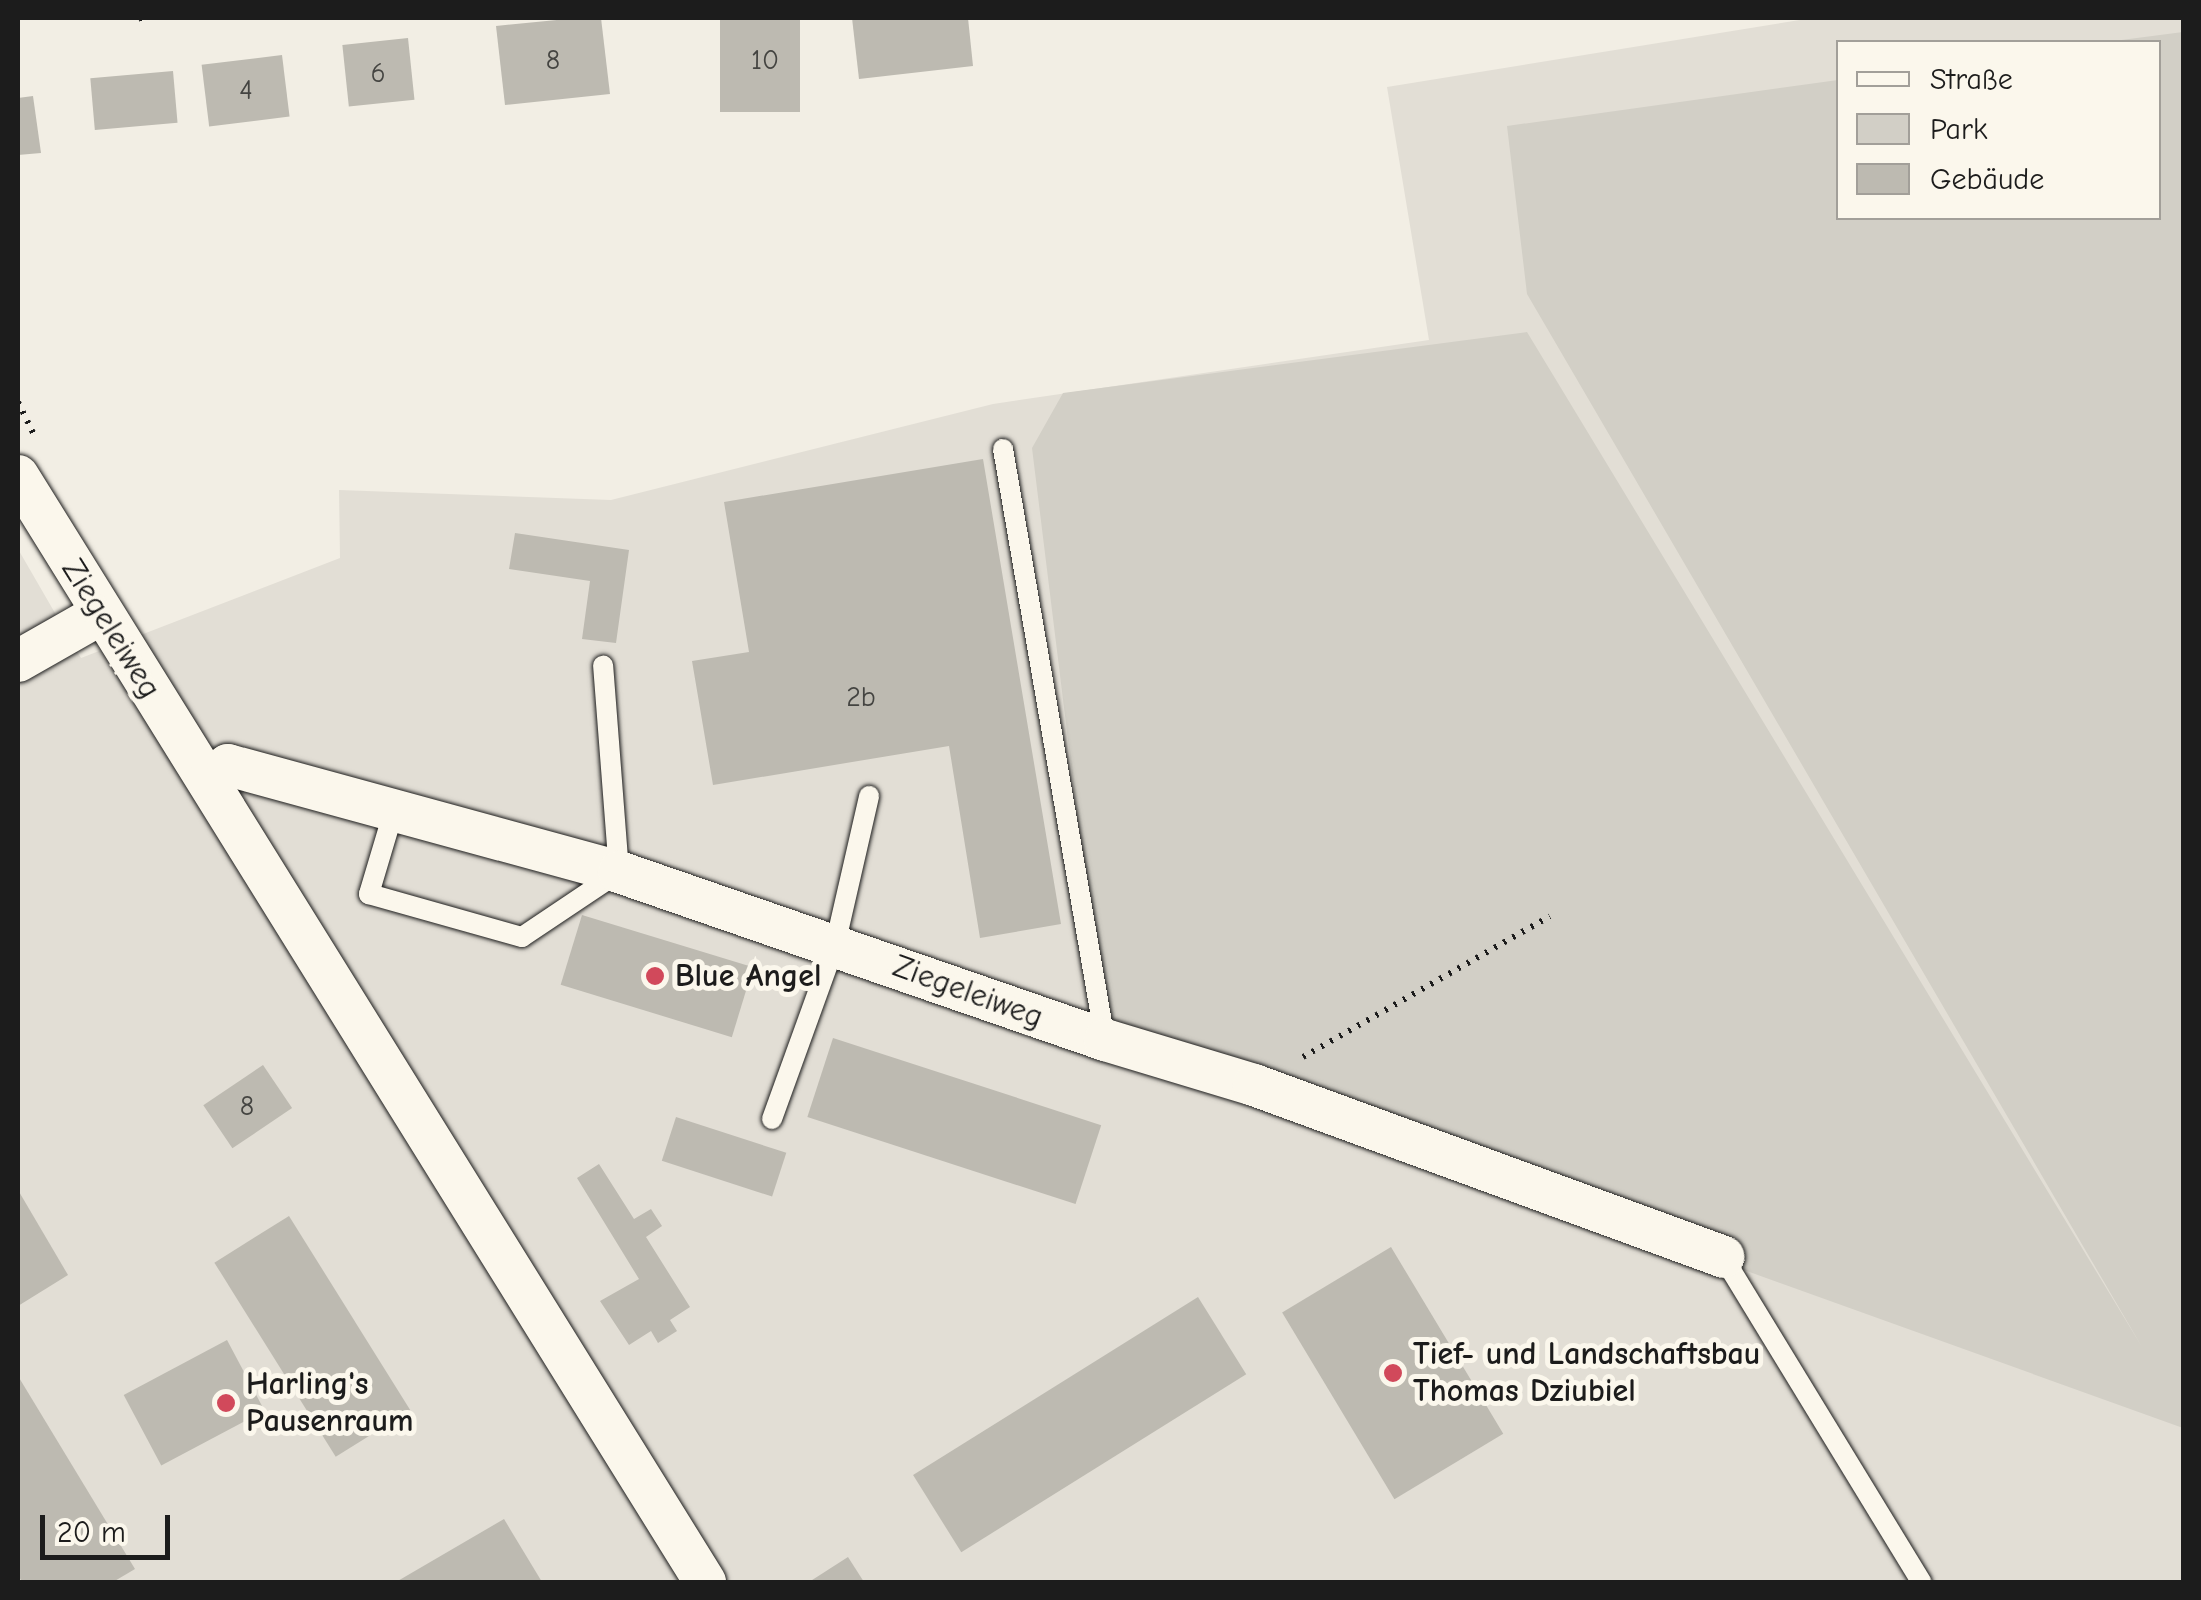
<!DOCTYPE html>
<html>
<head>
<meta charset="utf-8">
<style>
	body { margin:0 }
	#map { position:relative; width:2201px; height:1600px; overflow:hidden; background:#f2eee4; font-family:"Comic Neue",sans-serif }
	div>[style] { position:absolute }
	.built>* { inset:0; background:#e2ded5 }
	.green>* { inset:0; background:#d2cfc6 }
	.building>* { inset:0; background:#bdbab1; transform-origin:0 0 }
	.path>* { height:6px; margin-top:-3px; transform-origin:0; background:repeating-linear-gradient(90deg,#1c1c1c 0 2.5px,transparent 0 10.5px) }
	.roads { filter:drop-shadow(0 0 2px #1c1c1c) drop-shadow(0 0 2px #1c1c1c) }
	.lane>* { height:20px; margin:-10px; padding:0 10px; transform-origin:10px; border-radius:10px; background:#fbf7ec }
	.street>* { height:42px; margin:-21px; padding:0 21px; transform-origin:21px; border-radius:21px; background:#fbf7ec }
	.dots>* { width:28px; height:28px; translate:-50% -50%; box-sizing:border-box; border:5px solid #fbf7ec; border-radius:50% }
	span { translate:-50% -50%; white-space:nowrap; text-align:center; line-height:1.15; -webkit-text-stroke:10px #fbf7ec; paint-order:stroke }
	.number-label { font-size:28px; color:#444441 }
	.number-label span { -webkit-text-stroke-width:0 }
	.street-label { font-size:32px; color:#1c1c1c }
	.poi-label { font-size:32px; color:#1c1c1c; font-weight:700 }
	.left { translate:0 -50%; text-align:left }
	.frame { position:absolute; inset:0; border:20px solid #1c1c1c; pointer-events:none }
	.legend { position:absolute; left:1836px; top:40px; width:325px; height:180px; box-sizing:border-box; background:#fbf7ec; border:2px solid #a29f99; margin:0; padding:12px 18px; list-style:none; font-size:30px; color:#1c1c1c }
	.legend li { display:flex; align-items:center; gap:20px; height:50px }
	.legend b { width:50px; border:2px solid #a29f99 }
	.scale { position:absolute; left:40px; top:1515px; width:130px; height:45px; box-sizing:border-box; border:5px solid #1c1c1c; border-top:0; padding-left:12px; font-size:30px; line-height:35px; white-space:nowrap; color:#1c1c1c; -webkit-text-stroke:8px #fbf7ec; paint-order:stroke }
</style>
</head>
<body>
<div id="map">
	<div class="built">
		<i style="clip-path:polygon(evenodd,1812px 18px,2183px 18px,2183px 1582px,18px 1582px,18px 549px,81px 658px,340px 558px,339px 490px,611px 500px,993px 404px,1429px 340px,1387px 87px,1812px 18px,1838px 42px,2158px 42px,2158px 218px,1838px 218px,1838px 42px)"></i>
	</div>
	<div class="green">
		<i style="clip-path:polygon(2183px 32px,2183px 1428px,1105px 1040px,1032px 448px,1063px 393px,1527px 332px,2142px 1347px,1527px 294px,1507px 126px,1838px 80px,1838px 218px,2158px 218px,2158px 42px,2106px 42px)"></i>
	</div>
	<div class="building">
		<i style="clip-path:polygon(577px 18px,601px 18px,610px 94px,505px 105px,496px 26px)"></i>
		<i style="left:720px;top:18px;width:80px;height:94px"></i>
		<i style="clip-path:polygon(852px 18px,968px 18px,973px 66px,859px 79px)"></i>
		<i style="left:408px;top:38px;width:62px;height:66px;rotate:84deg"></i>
		<i style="left:282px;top:55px;width:62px;height:81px;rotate:83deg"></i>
		<i style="left:173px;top:71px;width:52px;height:83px;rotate:85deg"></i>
		<i style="clip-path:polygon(33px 96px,41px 153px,18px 155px,18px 98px)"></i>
		<i style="clip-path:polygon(983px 459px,1061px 924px,980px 938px,949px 746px,713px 785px,692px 661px,749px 652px,724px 502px)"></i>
		<i style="clip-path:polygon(515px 533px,629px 550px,616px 643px,582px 639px,590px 581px,509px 569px)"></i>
		<i style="left:582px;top:915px;width:179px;height:73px;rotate:17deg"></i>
		<i style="left:833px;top:1038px;width:282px;height:83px;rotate:18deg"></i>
		<i style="left:263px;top:1065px;width:52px;height:72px;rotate:56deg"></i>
		<i style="left:676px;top:1117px;width:116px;height:46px;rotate:18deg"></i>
		<i style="clip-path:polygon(599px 1164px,634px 1219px,651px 1209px,662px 1226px,646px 1237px,690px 1307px,670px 1320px,677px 1331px,658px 1343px,651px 1331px,629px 1345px,600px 1301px,639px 1279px,577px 1178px)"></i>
		<i style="clip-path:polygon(18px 1190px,68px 1275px,18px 1306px)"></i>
		<i style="left:289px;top:1216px;width:229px;height:88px;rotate:58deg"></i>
		<i style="left:1391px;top:1247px;width:218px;height:127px;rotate:59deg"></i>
		<i style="left:1198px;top:1297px;width:91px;height:336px;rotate:58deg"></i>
		<i style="left:227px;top:1340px;width:80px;height:117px;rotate:62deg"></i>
		<i style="clip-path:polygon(18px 1376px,135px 1569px,113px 1582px,22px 1582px,18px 1575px)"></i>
		<i style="clip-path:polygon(504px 1519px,542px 1582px,396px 1582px)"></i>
		<i style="clip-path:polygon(848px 1557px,864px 1582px,809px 1582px)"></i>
	</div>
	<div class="path">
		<i style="left:141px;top:18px;width:6px;rotate:59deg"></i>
		<i style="left:18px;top:402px;width:39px;rotate:64deg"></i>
		<i style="left:1303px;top:1057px;width:284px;rotate:-29.7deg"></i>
	</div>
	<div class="roads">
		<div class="lane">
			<i style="left:1003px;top:449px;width:600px;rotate:80.21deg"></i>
			<i style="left:394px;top:810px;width:88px;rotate:106.6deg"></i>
			<i style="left:369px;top:894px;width:159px;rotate:15.7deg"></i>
			<i style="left:522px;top:937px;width:117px;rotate:-33.8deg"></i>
			<i style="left:619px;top:872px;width:207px;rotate:-94.4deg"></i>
			<i style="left:772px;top:1119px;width:185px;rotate:-70.1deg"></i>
			<i style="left:835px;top:945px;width:153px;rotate:-77.1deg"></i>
			<i style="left:1723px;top:1257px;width:381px;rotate:58.6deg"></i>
		</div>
		<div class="street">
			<i style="left:18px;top:476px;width:1302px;rotate:58.15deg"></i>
			<i style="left:18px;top:661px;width:93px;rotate:-29.6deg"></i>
			<i style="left:208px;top:780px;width:25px;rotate:-37deg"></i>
			<i style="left:228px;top:765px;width:405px;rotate:15.3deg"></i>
			<i style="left:619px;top:872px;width:514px;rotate:19.07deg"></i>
			<i style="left:1105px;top:1040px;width:156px;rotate:16.8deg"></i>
			<i style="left:1254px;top:1085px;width:500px;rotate:20.1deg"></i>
		</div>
	</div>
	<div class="dots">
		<i style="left:655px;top:976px;background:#d1495b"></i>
		<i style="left:1393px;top:1373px;background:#d1495b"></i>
		<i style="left:226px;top:1403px;background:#d1495b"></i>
	</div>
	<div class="number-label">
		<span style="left:553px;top:60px">8</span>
		<span style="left:765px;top:60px">10</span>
		<span style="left:378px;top:73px">6</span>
		<span style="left:246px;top:90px">4</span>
		<span style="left:861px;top:697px">2b</span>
		<span style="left:247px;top:1106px">8</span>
	</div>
	<div class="street-label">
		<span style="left:111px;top:629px;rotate:58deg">Ziegeleiweg</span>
		<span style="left:968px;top:992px;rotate:20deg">Ziegeleiweg</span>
	</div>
	<div class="poi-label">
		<span class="left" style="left:675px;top:976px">Blue Angel</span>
		<span class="left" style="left:1413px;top:1373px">Tief- und Landschaftsbau<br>Thomas Dziubiel</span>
		<span class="left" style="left:246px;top:1403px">Harling's<br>Pausenraum</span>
	</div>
	<div class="frame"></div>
	<ul class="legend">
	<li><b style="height:12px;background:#fbf7ec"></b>Straße</li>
	<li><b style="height:28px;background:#d2cfc6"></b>Park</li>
	<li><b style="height:28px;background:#bdbab1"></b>Gebäude</li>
	</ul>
	<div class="scale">20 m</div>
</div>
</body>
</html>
